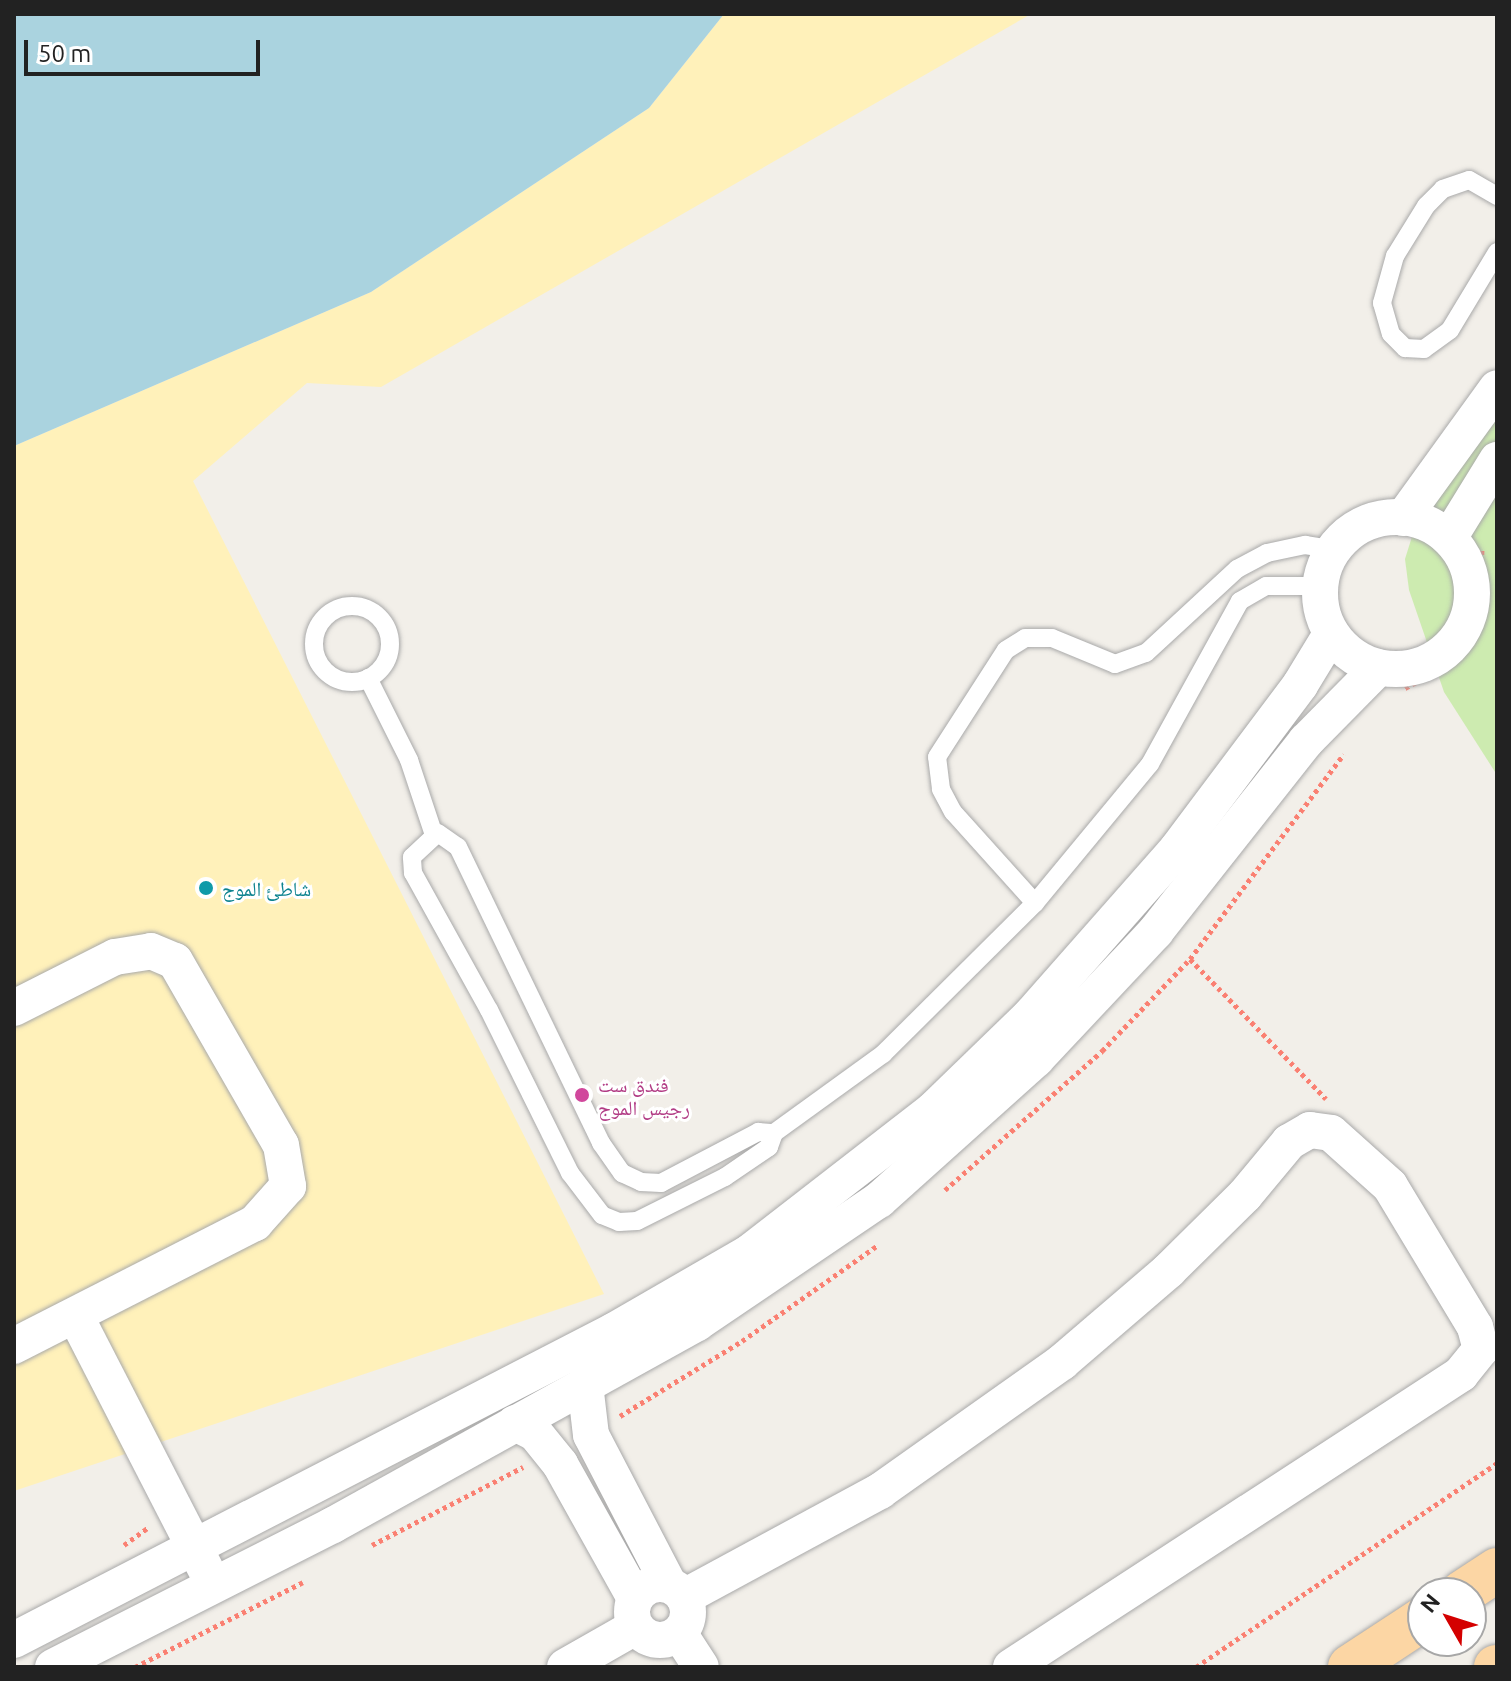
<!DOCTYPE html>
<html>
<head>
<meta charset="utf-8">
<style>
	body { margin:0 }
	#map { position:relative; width:1511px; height:1681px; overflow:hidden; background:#f2efe9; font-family:Ubuntu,"Noto Naskh Arabic",sans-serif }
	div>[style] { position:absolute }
	.grass>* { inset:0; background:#cdebb0 }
	.sand>* { inset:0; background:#fff1ba }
	.water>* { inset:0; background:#aad3df }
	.path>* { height:5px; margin-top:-2.5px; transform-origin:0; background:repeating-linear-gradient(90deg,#fa8072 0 4px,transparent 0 8px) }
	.roads { filter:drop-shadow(0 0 2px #a9a9a9) drop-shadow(0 0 2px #a9a9a9) }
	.service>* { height:18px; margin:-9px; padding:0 9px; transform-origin:9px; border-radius:9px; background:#fff }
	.service>.ring { margin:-9px; padding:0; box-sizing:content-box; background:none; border:18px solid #fff; border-radius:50% }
	.minor>* { height:36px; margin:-18px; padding:0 18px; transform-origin:18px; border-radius:18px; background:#fff }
	.minor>.ring { margin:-18px; padding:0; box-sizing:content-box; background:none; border:36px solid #fff; border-radius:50% }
	.primary>* { height:44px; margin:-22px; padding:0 22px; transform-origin:22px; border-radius:22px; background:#fcd6a4 }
	.dots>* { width:22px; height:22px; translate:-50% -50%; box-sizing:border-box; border:4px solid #fff; border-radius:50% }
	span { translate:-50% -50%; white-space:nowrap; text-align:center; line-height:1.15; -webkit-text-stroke:6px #fff; paint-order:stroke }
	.culture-label { font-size:20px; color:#0d838f }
	.left { translate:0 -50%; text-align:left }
	.hotel-label { font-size:20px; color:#b23c85 }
	.frame { position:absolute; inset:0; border:16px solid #222; pointer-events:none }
	.north { position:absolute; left:1407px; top:1577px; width:80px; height:80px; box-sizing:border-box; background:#fff; border:2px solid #a7a7a7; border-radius:50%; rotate:309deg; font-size:22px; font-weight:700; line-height:32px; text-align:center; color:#222 }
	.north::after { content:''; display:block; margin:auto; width:28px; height:36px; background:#d40000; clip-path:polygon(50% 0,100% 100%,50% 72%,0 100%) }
	.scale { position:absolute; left:24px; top:40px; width:236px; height:36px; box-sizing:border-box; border:4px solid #222; border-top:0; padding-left:10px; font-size:24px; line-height:28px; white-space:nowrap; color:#222; -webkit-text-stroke:6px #fff; paint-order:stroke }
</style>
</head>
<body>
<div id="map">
	<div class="grass">
		<i style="clip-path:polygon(1497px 389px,1497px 775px,1444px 692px,1409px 590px,1405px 559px,1419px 514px)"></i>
	</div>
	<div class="sand">
		<i style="clip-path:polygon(724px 14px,1031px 14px,381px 387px,307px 383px,193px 481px,604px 1294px,14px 1491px,14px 446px,371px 292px,649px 108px)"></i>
	</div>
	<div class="water">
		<i style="clip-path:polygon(14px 14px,724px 14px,649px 108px,371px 292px,14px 446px)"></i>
	</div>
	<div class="path">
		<i style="left:1340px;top:524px;width:33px;rotate:-21deg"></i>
		<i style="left:1405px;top:688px;width:49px;rotate:-28.1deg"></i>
		<i style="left:1448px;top:665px;width:28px;rotate:-51deg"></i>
		<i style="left:1466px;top:643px;width:28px;rotate:-64deg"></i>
		<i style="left:1478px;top:618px;width:69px;rotate:-86.7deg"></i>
		<i style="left:1190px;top:959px;width:195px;rotate:45.8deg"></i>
		<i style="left:945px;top:1190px;width:210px;rotate:-41.5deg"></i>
		<i style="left:1102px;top:1051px;width:127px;rotate:-46.3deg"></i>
		<i style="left:1190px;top:959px;width:256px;rotate:-53.1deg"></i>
		<i style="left:620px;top:1416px;width:143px;rotate:-31.6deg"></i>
		<i style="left:742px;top:1341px;width:166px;rotate:-35.2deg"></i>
		<i style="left:124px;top:1545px;width:29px;rotate:-36deg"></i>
		<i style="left:372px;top:1545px;width:170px;rotate:-27.3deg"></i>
		<i style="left:135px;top:1667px;width:188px;rotate:-26.8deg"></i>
		<i style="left:1196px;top:1667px;width:364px;rotate:-34.1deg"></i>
	</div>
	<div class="roads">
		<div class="service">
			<i style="left:1497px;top:196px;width:32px;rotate:-150deg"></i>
			<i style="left:1469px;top:180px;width:28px;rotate:161deg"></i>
			<i style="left:1443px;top:189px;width:24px;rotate:135deg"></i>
			<i style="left:1426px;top:206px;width:59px;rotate:121.8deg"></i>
			<i style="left:1395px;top:256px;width:49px;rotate:105.5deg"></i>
			<i style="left:1382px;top:303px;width:32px;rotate:74deg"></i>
			<i style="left:1391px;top:334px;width:20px;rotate:45deg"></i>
			<i style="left:1405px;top:348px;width:19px;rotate:3deg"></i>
			<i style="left:1424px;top:349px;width:32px;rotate:-36deg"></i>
			<i style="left:1450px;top:330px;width:91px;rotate:-58.9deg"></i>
			<i class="ring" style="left:314px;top:606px;width:58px;height:58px"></i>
			<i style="left:368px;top:678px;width:92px;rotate:63.4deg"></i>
			<i style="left:409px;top:760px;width:79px;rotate:71.6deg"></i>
			<i style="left:438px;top:833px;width:24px;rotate:35deg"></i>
			<i style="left:458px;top:847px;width:329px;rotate:64.2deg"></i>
			<i style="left:601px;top:1143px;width:37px;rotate:55deg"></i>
			<i style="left:622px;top:1173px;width:21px;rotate:25deg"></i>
			<i style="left:641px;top:1182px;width:20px;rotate:3deg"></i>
			<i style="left:661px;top:1183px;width:110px;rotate:-27.7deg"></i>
			<i style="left:758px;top:1132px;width:16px;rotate:4deg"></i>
			<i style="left:774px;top:1133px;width:15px;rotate:110deg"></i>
			<i style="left:769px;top:1147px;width:53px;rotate:145.7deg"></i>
			<i style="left:725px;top:1177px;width:98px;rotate:153.4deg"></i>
			<i style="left:637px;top:1221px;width:18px;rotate:177deg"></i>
			<i style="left:619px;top:1222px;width:18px;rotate:-158deg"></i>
			<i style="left:602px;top:1215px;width:53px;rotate:-127.3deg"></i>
			<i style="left:570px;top:1173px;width:182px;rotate:-116.4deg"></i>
			<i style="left:489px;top:1010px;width:157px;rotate:-119deg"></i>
			<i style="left:413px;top:873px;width:16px;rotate:-94deg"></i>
			<i style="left:412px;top:857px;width:35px;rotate:-43deg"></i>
			<i style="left:1035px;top:903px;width:122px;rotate:-132deg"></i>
			<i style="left:953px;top:812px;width:26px;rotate:-118deg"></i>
			<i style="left:941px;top:789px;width:32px;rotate:-97deg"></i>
			<i style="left:937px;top:757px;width:127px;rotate:-57.2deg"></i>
			<i style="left:1006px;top:650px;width:22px;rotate:-32deg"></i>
			<i style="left:1025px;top:638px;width:27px"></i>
			<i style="left:1052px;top:638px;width:68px;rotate:22.4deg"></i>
			<i style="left:1115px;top:664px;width:33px;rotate:-20deg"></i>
			<i style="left:1146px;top:653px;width:124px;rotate:-42.7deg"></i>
			<i style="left:1237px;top:569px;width:34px;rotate:-28deg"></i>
			<i style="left:1267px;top:553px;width:39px;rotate:-12deg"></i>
			<i style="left:1305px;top:545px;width:30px;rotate:9deg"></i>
			<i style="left:774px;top:1133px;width:135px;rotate:-35.9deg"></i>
			<i style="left:883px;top:1054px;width:214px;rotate:-44.8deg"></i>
			<i style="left:1035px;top:903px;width:180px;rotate:-50.4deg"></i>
			<i style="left:1150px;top:764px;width:186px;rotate:-61.1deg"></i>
			<i style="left:1240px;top:601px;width:30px;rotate:-30deg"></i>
			<i style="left:1266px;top:586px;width:55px"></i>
		</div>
		<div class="minor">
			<i class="ring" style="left:1320px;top:517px;width:116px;height:116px"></i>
			<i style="left:1403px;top:518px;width:160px;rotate:-54.1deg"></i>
			<i style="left:1449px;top:538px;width:92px;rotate:-58.4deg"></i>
			<i style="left:14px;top:1008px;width:113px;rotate:-26.8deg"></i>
			<i style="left:115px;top:957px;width:36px;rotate:-9deg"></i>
			<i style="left:151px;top:951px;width:26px;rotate:23deg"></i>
			<i style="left:175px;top:961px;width:212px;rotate:60.1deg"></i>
			<i style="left:281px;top:1145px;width:42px;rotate:80.3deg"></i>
			<i style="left:288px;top:1186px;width:50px;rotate:131.7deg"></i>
			<i style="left:255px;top:1223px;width:271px;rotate:153deg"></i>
			<i style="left:76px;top:1317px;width:282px;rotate:62.8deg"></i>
			<i style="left:585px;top:1384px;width:51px;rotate:83.3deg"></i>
			<i style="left:591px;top:1435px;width:169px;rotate:62.5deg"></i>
			<i style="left:515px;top:1423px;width:22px;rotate:27deg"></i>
			<i style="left:535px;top:1433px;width:40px;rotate:51deg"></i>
			<i style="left:560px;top:1464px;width:154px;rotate:60.8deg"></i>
			<i class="ring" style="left:632px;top:1584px;width:20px;height:20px"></i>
			<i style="left:684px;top:1597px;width:223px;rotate:-28.4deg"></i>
			<i style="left:880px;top:1491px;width:223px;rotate:-35.3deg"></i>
			<i style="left:1062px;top:1362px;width:140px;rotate:-40.6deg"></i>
			<i style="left:1168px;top:1271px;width:108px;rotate:-44.6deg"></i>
			<i style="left:1245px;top:1195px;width:69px;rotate:-50.3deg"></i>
			<i style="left:1289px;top:1142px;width:24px;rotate:-30deg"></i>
			<i style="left:1310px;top:1130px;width:21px;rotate:8deg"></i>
			<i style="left:1331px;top:1133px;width:79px;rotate:41.9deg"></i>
			<i style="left:1390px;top:1186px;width:165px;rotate:58.9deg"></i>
			<i style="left:1475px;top:1327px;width:23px;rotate:75deg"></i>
			<i style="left:1481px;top:1349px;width:32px;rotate:129deg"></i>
			<i style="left:1461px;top:1374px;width:537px;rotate:146.93deg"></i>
			<i style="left:679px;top:1633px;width:40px;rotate:57.1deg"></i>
			<i style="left:14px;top:1640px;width:676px;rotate:-27.28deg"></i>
			<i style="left:615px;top:1330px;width:156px;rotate:-30deg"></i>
			<i style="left:750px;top:1252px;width:232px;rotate:-37.8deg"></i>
			<i style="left:933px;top:1110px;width:135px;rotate:-44.1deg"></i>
			<i style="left:1030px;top:1016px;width:222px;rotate:-48.6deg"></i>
			<i style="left:1177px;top:849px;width:205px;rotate:-53.1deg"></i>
			<i style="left:1300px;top:685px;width:60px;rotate:-58.7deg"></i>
			<i style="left:53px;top:1667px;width:314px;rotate:-26.9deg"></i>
			<i style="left:333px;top:1525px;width:416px;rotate:-29deg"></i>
			<i style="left:697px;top:1323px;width:220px;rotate:-34.1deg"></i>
			<i style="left:879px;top:1200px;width:211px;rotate:-41.9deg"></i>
			<i style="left:1036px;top:1059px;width:175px;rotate:-46.8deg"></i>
			<i style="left:1156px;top:931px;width:242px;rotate:-51.7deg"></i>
			<i style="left:1306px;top:741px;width:103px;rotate:-45.4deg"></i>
			<i style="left:565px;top:1667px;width:81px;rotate:-29.7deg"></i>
		</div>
		<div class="primary">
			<i style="left:1462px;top:1593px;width:42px;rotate:-33.3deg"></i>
			<i style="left:1350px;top:1667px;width:87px;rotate:-33.3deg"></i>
			<i style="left:1496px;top:1667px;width:1px"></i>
		</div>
	</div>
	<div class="dots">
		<i style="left:206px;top:888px;background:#0f9aa8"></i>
		<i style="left:582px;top:1095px;background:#d1479c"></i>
	</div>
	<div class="culture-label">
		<span class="left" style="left:222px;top:888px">شاطئ الموج</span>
	</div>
	<div class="hotel-label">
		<span class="left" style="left:598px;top:1096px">فندق ست<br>رجيس الموج</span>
	</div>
	<div class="frame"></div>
	<div class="north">N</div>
	<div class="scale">50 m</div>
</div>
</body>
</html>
